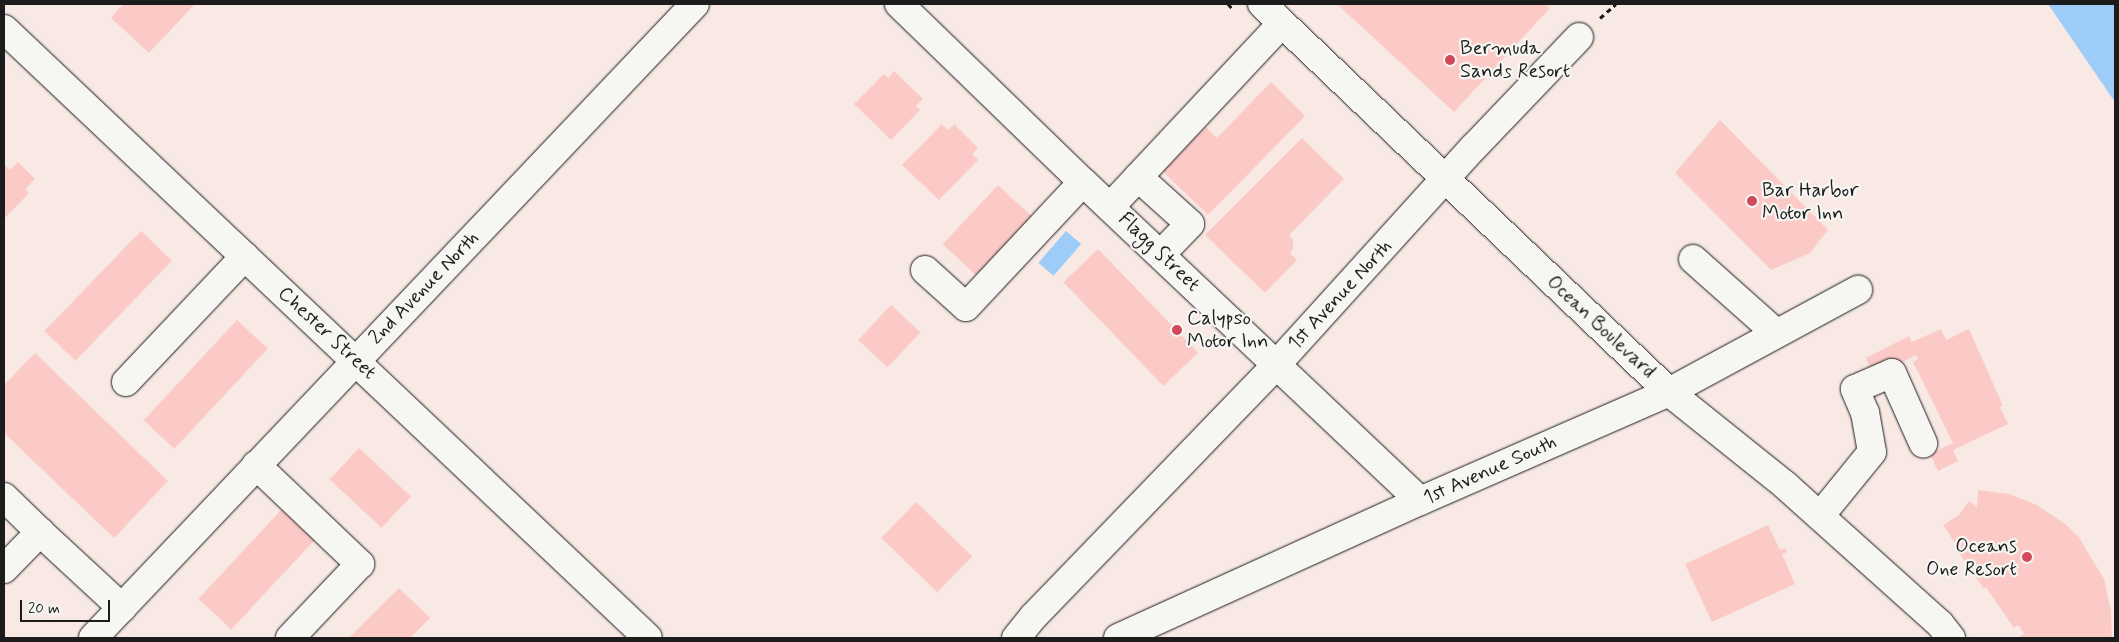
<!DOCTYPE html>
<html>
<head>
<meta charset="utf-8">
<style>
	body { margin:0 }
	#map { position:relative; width:2119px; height:642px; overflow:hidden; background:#f8e9e5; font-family:Mynerve,sans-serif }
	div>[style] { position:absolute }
	.water>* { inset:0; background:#9eccf9; transform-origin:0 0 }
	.building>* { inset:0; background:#fbcac7; transform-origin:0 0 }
	.path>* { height:3px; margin-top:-1.5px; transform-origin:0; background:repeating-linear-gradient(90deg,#1c1c1c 0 5px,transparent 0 9px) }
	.roads { filter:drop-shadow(0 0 1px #1c1c1c) drop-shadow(0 0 1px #1c1c1c) }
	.minor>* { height:28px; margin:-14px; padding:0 14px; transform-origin:14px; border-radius:14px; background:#f6f6f2 }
	.major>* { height:28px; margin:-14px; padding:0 14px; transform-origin:14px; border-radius:14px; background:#f6f6f2 }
	.dots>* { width:14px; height:14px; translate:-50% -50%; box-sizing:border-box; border:2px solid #f6f6f2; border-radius:50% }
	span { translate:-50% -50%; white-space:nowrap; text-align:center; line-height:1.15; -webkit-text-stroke:4.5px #f6f6f2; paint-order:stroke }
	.poi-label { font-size:20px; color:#1c1c1c }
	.left { translate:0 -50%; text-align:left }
	.right { translate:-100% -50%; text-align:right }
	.street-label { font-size:20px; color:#1c1c1c }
	.frame { position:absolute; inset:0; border:5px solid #1c1c1c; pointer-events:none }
	.scale { position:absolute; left:20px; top:600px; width:90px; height:22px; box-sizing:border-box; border:2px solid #1c1c1c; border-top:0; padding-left:6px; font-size:15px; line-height:18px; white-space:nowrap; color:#1c1c1c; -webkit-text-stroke:4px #f6f6f2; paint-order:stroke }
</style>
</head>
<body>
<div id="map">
	<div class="water">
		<i style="clip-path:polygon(2048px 4px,2115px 4px,2115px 102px)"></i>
		<i style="left:1066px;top:231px;width:20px;height:42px;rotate:41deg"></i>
	</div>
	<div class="building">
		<i style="clip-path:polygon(123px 4px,195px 4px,149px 53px,111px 18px)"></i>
		<i style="clip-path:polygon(1337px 4px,1545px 4px,1550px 8px,1454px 112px)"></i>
		<i style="clip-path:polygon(894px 71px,923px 99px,916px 106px,920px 110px,891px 140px,854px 104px,884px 74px,888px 78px)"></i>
		<i style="clip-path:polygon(1271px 82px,1305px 116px,1208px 215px,1155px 164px,1190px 128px,1198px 135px,1206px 127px,1217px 138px)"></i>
		<i style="clip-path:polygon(1720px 120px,1828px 230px,1810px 253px,1771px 270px,1675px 173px)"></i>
		<i style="clip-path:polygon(942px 124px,948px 130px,954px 124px,978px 148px,972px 154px,978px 160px,939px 200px,902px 165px)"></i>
		<i style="clip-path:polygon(1302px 138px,1344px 179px,1289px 235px,1293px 239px,1293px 249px,1290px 253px,1297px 260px,1265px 293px,1205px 235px)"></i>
		<i style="clip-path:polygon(18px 162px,35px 179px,25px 189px,29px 193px,4px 219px,4px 164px,10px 170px)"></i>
		<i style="left:998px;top:185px;width:50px;height:81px;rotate:43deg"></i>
		<i style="left:141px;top:231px;width:43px;height:139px;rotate:44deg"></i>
		<i style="left:1098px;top:249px;width:144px;height:48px;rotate:46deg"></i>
		<i style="left:891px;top:305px;width:40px;height:48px;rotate:43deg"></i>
		<i style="left:237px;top:320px;width:42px;height:137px;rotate:43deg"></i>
		<i style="clip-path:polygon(1941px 329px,1946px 340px,1969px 329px,2003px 406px,2000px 407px,2008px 424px,1953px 450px,1958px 461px,1938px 471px,1930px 454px,1953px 443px,1913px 362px,1918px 359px,1916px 355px,1874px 377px,1866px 358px,1909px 336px,1912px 342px)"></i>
		<i style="clip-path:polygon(35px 353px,168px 481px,114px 538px,4px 433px,4px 385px)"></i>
		<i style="left:359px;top:448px;width:71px;height:43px;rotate:43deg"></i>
		<i style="clip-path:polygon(1978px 490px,2009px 494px,2037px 505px,2065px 524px,2078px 536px,2104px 579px,2111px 611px,2112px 638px,2021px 638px,2020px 636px,2024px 634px,2018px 625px,2014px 628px,1986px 587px,1984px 589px,1957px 550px,1959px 549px,1943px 525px,1959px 515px,1969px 501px,1977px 507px)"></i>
		<i style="left:916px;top:502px;width:78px;height:50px;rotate:44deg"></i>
		<i style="left:283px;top:508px;width:45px;height:124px;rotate:43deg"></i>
		<i style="clip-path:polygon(1768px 525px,1780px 550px,1785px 548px,1787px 552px,1782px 554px,1795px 584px,1712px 622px,1685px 564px)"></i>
		<i style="clip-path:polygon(399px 588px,430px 618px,410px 638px,349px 638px)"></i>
	</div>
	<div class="path">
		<i style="left:1228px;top:4px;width:7px;rotate:45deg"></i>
		<i style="left:1600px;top:18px;width:21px;rotate:-41deg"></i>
	</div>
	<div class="roads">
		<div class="minor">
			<i style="left:899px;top:4px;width:256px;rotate:44.1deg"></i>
			<i style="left:1083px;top:182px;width:464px;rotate:43.4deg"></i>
			<i style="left:4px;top:29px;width:886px;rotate:43.4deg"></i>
			<i style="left:1138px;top:177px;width:70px;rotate:42.1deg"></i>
			<i style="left:1190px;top:224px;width:42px;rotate:134deg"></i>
			<i style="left:1111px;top:206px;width:250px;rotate:-46.9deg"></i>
			<i style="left:1693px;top:259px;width:111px;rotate:41.7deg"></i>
			<i style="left:925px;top:270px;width:55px;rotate:42.1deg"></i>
			<i style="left:966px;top:307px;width:171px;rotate:-46.9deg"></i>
			<i style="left:126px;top:382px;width:173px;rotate:-46.6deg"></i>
			<i style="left:256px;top:465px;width:144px;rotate:43.6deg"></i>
			<i style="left:360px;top:564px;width:102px;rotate:133.4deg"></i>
			<i style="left:4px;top:497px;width:50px;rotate:44.2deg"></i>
			<i style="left:1820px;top:516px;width:82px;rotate:-50.9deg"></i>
			<i style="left:1872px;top:452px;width:40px;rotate:-100deg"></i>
			<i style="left:1865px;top:413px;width:26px;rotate:-113deg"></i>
			<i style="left:1855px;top:389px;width:40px;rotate:-23.4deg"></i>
			<i style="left:1892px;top:373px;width:77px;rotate:66.1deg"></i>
			<i style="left:4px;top:569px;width:52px;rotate:-45.8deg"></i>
			<i style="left:40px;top:532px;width:112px;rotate:42.8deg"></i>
			<i style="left:93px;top:638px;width:874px;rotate:-46.48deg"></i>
			<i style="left:1016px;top:638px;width:27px;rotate:-51deg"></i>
			<i style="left:1033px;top:617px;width:350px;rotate:-46deg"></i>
			<i style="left:1276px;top:365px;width:294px;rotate:-47.8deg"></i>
			<i style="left:1474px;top:147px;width:152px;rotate:-46.3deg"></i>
			<i style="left:1118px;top:638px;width:332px;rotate:-24.4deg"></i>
			<i style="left:1420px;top:501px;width:272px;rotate:-23.6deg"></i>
			<i style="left:1669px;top:392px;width:215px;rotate:-28.4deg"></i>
		</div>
		<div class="major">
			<i style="left:1262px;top:4px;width:562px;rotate:43.63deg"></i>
			<i style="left:1669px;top:392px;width:149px;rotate:38.7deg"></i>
			<i style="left:1785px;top:485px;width:208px;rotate:41.9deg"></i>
			<i style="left:1940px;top:624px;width:18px;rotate:52deg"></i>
		</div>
	</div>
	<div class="dots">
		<i style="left:1450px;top:60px;background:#d1495b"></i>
		<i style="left:1752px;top:201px;background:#d1495b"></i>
		<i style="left:1177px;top:330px;background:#d1495b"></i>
		<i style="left:2027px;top:557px;background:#d1495b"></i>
	</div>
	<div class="poi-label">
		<span class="left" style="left:1460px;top:60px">Bermuda<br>Sands Resort</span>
		<span class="left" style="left:1762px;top:202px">Bar Harbor<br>Motor Inn</span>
		<span class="left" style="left:1187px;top:330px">Calypso<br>Motor Inn</span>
		<span class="right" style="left:2017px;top:558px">Oceans<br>One Resort</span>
	</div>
	<div class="street-label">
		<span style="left:1159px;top:252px;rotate:44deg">Flagg Street</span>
		<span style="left:424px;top:288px;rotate:-46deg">2nd Avenue North</span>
		<span style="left:1340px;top:295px;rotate:-47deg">1st Avenue North</span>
		<span style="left:1601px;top:327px;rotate:43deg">Ocean Boulevard</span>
		<span style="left:327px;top:333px;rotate:43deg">Chester Street</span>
		<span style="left:1490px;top:470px;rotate:-24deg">1st Avenue South</span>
	</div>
	<div class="frame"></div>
	<div class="scale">20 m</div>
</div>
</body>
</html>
